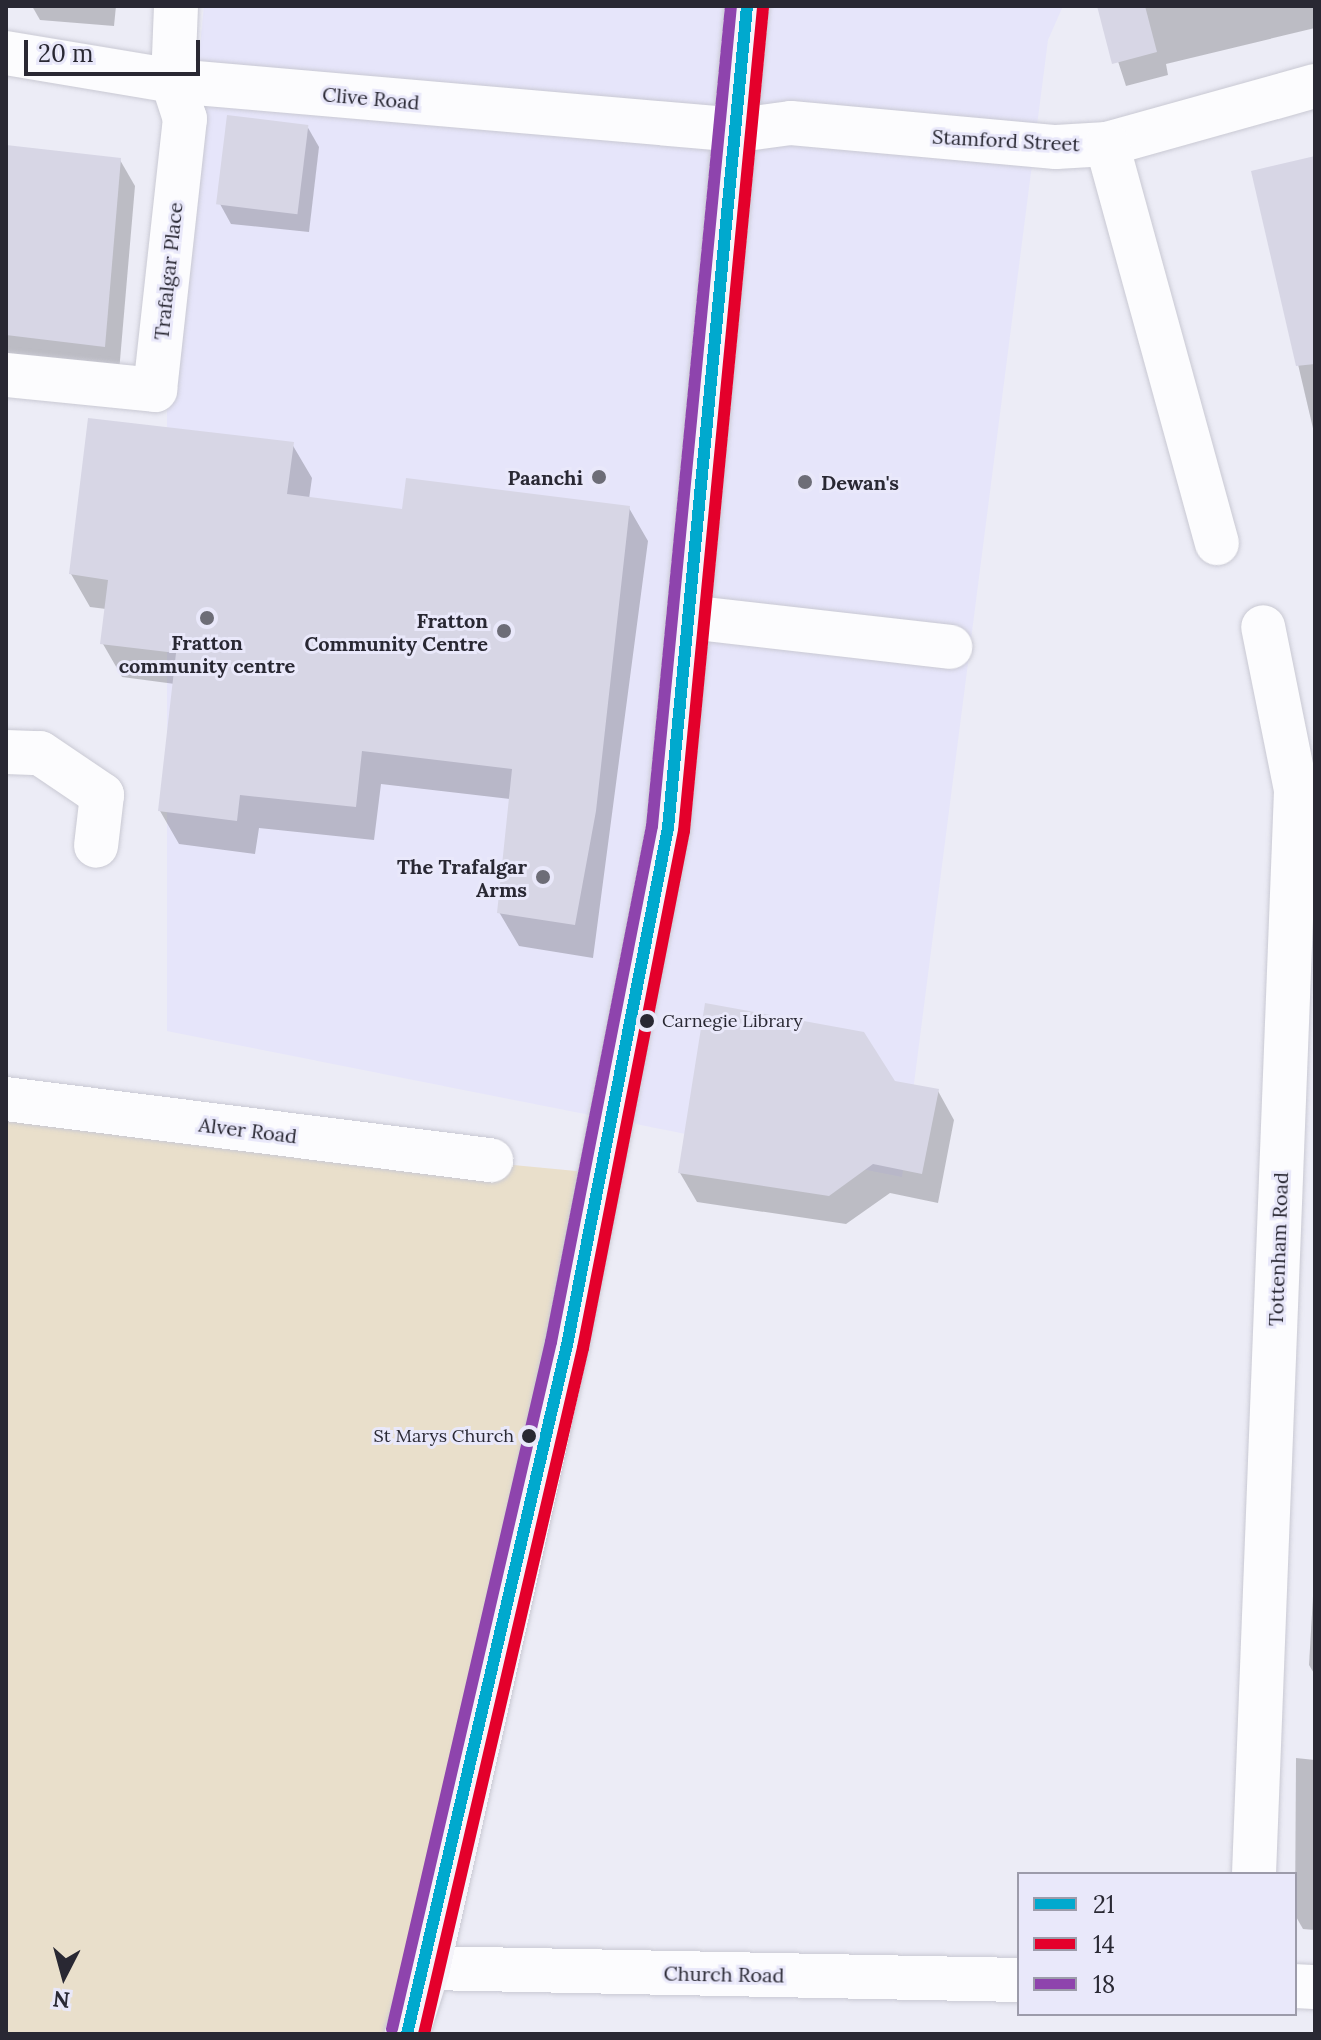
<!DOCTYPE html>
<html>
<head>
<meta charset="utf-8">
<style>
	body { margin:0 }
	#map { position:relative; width:1321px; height:2040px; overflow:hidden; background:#ececf6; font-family:Lora,serif }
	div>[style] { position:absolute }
	.built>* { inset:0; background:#e6e5fa }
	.green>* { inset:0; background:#e9dfcb }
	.shadow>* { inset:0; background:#0003 }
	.building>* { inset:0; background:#d7d6e5; transform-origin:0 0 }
	.roads { filter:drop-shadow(0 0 2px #c9c9d3) drop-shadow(0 0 2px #c9c9d3) }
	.minor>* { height:44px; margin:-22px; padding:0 22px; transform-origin:22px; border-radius:22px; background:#fcfcfe }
	.major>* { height:44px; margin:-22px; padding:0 22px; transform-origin:22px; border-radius:22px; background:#f5f4fa }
	.bus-1>* { height:12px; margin:-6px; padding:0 6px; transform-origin:6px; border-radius:6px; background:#00a9ce }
	.bus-2>* { height:12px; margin:-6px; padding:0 6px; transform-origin:6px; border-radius:6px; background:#e4002b }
	.bus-3>* { height:12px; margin:-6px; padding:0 6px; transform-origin:6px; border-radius:6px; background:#8e44ad }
	.dots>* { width:22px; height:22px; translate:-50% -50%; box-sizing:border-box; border:4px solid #e9e8fa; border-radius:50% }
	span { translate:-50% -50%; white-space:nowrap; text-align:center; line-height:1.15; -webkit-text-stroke:6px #e9e8fa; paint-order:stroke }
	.bus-label { font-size:18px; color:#292833 }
	.left { translate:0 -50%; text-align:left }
	.right { translate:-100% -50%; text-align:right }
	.street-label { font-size:20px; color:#292833 }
	.poi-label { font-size:20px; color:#292833; font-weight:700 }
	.frame { position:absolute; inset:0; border:8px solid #292833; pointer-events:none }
	.legend { position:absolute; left:1017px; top:1872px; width:280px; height:144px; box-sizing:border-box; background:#e9e8fa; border:2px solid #9c9baa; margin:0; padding:10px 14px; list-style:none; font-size:24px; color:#292833 }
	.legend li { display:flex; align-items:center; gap:16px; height:40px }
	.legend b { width:40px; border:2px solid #9c9baa }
	.north { position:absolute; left:24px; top:1936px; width:80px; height:80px; -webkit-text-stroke:6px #e9e8fa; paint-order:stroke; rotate:186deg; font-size:22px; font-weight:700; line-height:32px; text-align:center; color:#292833 }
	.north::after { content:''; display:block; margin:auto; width:28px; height:36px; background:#292833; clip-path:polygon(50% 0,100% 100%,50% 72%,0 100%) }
	.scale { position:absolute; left:24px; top:40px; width:176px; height:36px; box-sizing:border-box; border:4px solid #292833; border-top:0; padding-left:10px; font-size:24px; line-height:28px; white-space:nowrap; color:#292833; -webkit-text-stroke:6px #e9e8fa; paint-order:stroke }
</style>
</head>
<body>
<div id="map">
	<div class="built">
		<i style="clip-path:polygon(204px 6px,1063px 6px,1048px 40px,902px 1177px,167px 1031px,167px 377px)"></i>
	</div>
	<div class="green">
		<i style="clip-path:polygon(6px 1116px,597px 1173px,401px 2034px,6px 2034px)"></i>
	</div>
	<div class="shadow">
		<i style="clip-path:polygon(32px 6px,116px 6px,114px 26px,40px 20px)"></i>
		<i style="clip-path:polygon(1100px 6px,1315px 6px,1315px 28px,1166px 64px,1168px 75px,1126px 86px)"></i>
		<i style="clip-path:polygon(307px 126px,319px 147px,309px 232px,231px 224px,220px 204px)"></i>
		<i style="clip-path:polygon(6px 147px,120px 160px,135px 186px,119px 372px,6px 358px)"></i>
		<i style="clip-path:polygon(1315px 158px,1315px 437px,1253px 172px)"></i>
		<i style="clip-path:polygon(292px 444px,312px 478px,309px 499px,404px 511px,629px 508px,648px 541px,593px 958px,519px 946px,499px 912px,511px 799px,381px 784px,374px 840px,259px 828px,255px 854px,179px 844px,160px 811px,175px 684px,122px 677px,103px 644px,106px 609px,90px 607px,71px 574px)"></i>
		<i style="clip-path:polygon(894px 1083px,938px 1091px,954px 1120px,938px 1203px,890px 1193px,846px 1224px,697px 1202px,680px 1173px)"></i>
		<i style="clip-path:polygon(1315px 1562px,1315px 1675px,1309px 1665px)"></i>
		<i style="clip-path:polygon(1296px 1758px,1315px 1760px,1315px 1930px,1303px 1929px,1295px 1915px)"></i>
	</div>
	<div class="building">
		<i style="clip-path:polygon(1097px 6px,1145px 6px,1157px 52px,1112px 64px)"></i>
		<i style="left:227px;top:115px;width:82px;height:90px;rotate:7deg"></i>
		<i style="clip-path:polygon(6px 145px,121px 158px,105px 347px,6px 335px)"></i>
		<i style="clip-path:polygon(1315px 156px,1315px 364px,1296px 366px,1251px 171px)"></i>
		<i style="clip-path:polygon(88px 418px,294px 442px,287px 494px,402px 509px,406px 478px,630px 506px,596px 811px,575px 925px,497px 913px,512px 769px,362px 751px,356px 807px,240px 795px,237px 821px,158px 811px,176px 653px,100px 644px,108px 580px,69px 574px)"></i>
		<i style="clip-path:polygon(705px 1003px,864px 1032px,895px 1081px,939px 1089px,922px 1174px,873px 1164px,829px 1196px,678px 1173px)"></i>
	</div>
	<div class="roads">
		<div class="minor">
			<i style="left:6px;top:53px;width:169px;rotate:9.5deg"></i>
			<i style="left:173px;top:81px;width:568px;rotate:4.95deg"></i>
			<i style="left:739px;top:130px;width:52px;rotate:-7.7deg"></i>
			<i style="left:791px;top:123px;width:266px;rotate:5.2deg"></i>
			<i style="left:1056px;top:147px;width:51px;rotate:-3.4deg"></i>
			<i style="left:1107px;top:144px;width:216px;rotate:-15.6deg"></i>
			<i style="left:1107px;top:144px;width:414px;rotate:74.6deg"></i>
			<i style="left:6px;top:375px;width:150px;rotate:5.7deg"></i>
			<i style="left:155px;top:390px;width:273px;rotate:-83.7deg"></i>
			<i style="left:185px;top:119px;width:40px;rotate:-108deg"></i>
			<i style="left:173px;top:81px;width:75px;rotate:-87.7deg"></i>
			<i style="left:688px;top:617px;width:264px;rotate:6.5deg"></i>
			<i style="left:6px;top:752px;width:34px;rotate:2deg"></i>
			<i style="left:40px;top:753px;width:75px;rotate:34.1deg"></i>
			<i style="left:102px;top:795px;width:51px;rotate:96.7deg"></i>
			<i style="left:6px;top:1099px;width:489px;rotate:7.2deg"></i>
			<i style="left:1254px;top:1874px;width:1085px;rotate:-87.78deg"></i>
			<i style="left:1296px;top:790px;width:166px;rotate:-101.4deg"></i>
			<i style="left:428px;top:1968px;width:591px;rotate:1.16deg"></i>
			<i style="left:1295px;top:1986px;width:20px;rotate:3deg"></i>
		</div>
		<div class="major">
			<i style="left:407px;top:2034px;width:69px;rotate:-72.3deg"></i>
			<i style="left:428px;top:1968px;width:638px;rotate:-77.42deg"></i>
			<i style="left:567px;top:1345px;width:527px;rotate:-78.95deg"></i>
			<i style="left:668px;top:828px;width:826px;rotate:-84.51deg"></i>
		</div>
	</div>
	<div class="bus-1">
		<i style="left:407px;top:2034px;width:707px;rotate:-76.93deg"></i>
		<i style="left:567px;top:1345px;width:527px;rotate:-78.95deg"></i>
		<i style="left:668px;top:828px;width:826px;rotate:-84.51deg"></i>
	</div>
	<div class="bus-2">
		<i style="left:424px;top:2034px;width:704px;rotate:-76.95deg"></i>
		<i style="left:583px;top:1348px;width:527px;rotate:-78.95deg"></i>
		<i style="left:684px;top:831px;width:827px;rotate:-84.52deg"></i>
	</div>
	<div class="bus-3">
		<i style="left:392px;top:2029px;width:705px;rotate:-76.97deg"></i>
		<i style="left:551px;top:1342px;width:526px;rotate:-78.93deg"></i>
		<i style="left:652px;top:826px;width:824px;rotate:-84.5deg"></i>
	</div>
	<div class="dots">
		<i style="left:599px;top:477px;background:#6d6d77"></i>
		<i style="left:805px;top:482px;background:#6d6d77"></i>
		<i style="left:207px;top:618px;background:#6d6d77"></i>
		<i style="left:504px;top:631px;background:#6d6d77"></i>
		<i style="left:543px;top:877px;background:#6d6d77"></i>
		<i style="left:647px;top:1021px;background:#292833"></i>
		<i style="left:529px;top:1436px;background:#292833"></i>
	</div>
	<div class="bus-label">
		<span class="left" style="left:662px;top:1021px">Carnegie Library</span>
		<span class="right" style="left:514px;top:1436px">St Marys Church</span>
	</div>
	<div class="street-label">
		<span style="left:371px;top:98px;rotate:5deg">Clive Road</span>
		<span style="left:1006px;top:140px;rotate:3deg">Stamford Street</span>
		<span style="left:168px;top:271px;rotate:-84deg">Trafalgar Place</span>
		<span style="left:248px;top:1130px;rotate:7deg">Alver Road</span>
		<span style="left:1278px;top:1249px;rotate:-88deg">Tottenham Road</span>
		<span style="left:724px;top:1974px;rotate:1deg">Church Road</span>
	</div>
	<div class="poi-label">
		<span class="right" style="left:583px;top:477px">Paanchi</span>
		<span class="left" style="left:821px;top:482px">Dewan's</span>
		<span class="right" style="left:488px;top:632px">Fratton<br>Community Centre</span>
		<span style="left:207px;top:654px">Fratton<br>community centre</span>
		<span class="right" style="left:527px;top:878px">The Trafalgar<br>Arms</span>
	</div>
	<div class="frame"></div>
	<ul class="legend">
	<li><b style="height:10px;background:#00a9ce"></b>21</li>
	<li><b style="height:10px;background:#e4002b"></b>14</li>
	<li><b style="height:10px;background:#8e44ad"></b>18</li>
	</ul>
	<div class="north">N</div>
	<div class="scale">20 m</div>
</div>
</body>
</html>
